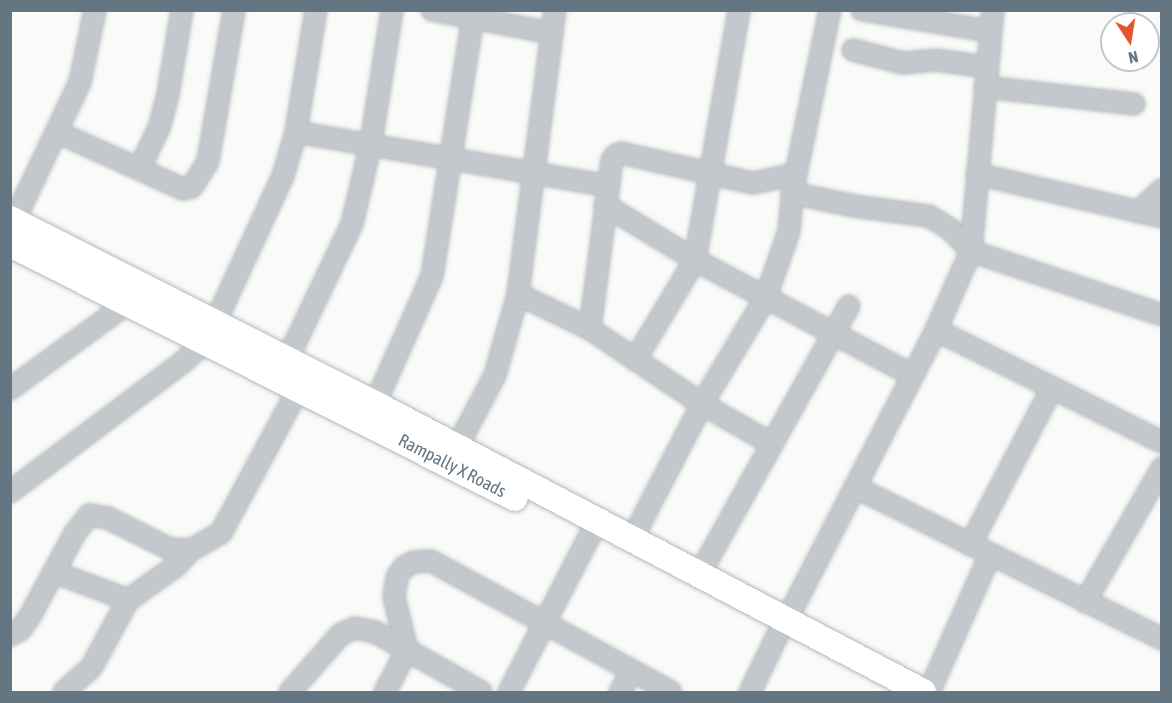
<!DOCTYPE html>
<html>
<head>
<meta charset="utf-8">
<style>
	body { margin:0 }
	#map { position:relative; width:1172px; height:703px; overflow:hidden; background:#fafaf8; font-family:"Asap Condensed",sans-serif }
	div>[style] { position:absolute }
	.roads { filter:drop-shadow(0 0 2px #b5babe) drop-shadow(0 0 2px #b5babe) }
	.minor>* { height:20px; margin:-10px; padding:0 10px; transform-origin:10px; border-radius:10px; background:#c3c8cc }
	.major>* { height:26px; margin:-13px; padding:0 13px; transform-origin:13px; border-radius:13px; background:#fff }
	span { translate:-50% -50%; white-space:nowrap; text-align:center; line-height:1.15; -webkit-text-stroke:6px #fff; paint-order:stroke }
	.street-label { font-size:18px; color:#657683 }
	.frame { position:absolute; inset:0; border:12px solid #657683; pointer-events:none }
	.north { position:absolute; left:1100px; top:12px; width:60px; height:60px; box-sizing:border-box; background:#fff; border:2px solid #c1c8cd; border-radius:50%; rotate:168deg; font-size:16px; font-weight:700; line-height:24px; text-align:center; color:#657683 }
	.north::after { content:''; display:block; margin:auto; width:21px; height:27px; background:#e4572e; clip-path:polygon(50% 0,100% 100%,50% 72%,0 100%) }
</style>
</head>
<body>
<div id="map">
	<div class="roads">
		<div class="minor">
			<i style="left:432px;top:10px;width:122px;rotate:10.9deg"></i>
			<i style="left:862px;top:10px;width:130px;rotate:9.3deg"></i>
			<i style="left:853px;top:50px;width:52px;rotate:14.6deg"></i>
			<i style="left:903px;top:63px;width:33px;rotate:-5deg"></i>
			<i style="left:936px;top:60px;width:51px;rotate:7.8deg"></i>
			<i style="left:985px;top:87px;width:150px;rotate:6.5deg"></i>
			<i style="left:57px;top:132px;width:138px;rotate:24.3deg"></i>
			<i style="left:183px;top:189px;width:9px;rotate:-13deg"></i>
			<i style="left:192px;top:187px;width:31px;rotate:-58deg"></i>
			<i style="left:208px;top:161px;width:153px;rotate:-80.2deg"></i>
			<i style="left:296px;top:132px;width:317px;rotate:9.8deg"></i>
			<i style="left:140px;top:167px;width:43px;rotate:-64deg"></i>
			<i style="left:159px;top:128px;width:35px;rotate:-75deg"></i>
			<i style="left:168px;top:94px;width:85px;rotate:-80.5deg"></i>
			<i style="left:977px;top:174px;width:190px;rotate:13.1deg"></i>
			<i style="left:792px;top:193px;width:63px;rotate:11.8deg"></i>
			<i style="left:854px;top:206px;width:76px;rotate:7.6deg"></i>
			<i style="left:929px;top:216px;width:25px;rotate:32deg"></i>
			<i style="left:950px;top:229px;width:30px;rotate:46deg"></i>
			<i style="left:971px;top:251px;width:201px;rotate:18.5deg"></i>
			<i style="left:605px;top:205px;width:105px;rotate:31.4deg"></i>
			<i style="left:695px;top:260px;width:246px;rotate:27.9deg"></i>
			<i style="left:1138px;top:212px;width:33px;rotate:-43deg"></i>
			<i style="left:14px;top:221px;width:154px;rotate:-64.6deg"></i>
			<i style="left:80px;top:82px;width:74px;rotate:-78.2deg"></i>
			<i style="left:518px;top:294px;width:80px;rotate:25.9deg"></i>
			<i style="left:590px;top:329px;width:135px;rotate:33.8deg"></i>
			<i style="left:702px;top:404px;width:81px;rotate:29.7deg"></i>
			<i style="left:215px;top:323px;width:162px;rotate:-65.2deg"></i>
			<i style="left:283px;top:176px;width:46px;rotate:-73.5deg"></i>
			<i style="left:296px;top:132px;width:124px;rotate:-80.7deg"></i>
			<i style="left:590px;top:329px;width:170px;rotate:-82.6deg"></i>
			<i style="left:612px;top:160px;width:6px;rotate:-51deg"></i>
			<i style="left:616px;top:155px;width:5px;rotate:-22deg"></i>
			<i style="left:621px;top:153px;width:135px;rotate:12.8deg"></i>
			<i style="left:753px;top:183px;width:44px;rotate:-11.8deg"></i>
			<i style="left:936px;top:330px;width:252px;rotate:26.4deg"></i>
			<i style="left:287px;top:360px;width:151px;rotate:-64.5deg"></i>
			<i style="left:352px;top:224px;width:83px;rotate:-76.8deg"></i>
			<i style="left:371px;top:143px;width:135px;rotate:-81deg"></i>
			<i style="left:635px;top:360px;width:117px;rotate:-59deg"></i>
			<i style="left:695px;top:260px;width:254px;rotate:-80deg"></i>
			<i style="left:10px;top:389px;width:146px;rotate:-36.1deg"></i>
			<i style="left:375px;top:404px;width:140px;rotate:-66deg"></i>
			<i style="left:432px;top:276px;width:269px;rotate:-81deg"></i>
			<i style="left:457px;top:447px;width:81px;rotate:-62.2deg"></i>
			<i style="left:495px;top:375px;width:84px;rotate:-74.1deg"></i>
			<i style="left:518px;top:294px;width:286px;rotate:-82.6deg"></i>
			<i style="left:855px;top:487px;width:343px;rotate:26.3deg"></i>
			<i style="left:10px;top:492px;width:216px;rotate:-36.9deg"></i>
			<i style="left:183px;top:362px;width:30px;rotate:-42deg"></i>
			<i style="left:631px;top:541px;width:154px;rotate:-62.6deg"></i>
			<i style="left:702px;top:404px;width:125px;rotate:-59.1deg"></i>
			<i style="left:766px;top:297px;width:70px;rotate:-70.8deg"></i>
			<i style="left:789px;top:231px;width:38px;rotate:-85deg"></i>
			<i style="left:792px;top:193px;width:187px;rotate:-78.3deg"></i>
			<i style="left:970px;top:545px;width:177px;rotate:-62.4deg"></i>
			<i style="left:54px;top:572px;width:79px;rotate:20.7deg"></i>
			<i style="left:698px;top:577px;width:310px;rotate:-60.9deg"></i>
			<i style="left:1085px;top:602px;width:155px;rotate:-60.1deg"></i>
			<i style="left:785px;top:623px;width:330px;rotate:-62.7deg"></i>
			<i style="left:936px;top:330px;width:86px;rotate:-66.1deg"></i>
			<i style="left:971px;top:251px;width:242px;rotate:-84.8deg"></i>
			<i style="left:10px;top:635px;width:11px;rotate:-27deg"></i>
			<i style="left:20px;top:630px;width:17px;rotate:-54deg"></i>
			<i style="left:30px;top:616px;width:94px;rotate:-61.5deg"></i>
			<i style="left:75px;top:533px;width:23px;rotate:-52deg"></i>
			<i style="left:89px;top:515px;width:19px;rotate:9deg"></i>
			<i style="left:108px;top:518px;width:69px;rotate:26.6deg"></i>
			<i style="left:170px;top:549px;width:21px;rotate:3deg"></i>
			<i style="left:191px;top:550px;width:34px;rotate:-30deg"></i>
			<i style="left:221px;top:533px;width:162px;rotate:-61.7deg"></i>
			<i style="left:64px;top:692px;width:36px;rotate:-42deg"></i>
			<i style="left:91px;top:668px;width:77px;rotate:-61.4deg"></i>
			<i style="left:128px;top:600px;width:59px;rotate:-35.3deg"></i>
			<i style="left:176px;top:566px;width:22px;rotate:-47deg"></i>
			<i style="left:290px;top:692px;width:77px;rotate:-48.7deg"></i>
			<i style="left:341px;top:634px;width:15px;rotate:-23deg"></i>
			<i style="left:355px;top:628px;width:20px;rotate:11deg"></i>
			<i style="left:375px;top:632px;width:122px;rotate:29.5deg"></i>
			<i style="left:385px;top:692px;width:47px;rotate:-62.4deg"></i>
			<i style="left:407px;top:650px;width:55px;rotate:-103.8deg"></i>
			<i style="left:394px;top:597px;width:20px;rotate:-81deg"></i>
			<i style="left:397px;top:577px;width:12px;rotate:-55deg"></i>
			<i style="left:404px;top:567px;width:11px;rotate:-27deg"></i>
			<i style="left:414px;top:562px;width:17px;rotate:-3deg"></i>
			<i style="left:431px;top:561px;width:273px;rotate:28.6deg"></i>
			<i style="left:509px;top:692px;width:177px;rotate:-62.7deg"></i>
			<i style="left:620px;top:692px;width:23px;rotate:-61deg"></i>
			<i style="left:750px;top:692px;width:64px;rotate:-64.2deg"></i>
			<i style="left:929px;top:692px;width:150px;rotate:-66deg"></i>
		</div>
		<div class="major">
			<i style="left:10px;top:219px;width:409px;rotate:26.9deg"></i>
			<i style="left:375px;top:404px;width:619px;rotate:27.72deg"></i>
			<i style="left:10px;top:244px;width:565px;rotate:26.7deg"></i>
		</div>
	</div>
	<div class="street-label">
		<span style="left:452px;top:466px;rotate:27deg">Rampally X Roads</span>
	</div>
	<div class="frame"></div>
	<div class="north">N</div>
</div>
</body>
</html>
